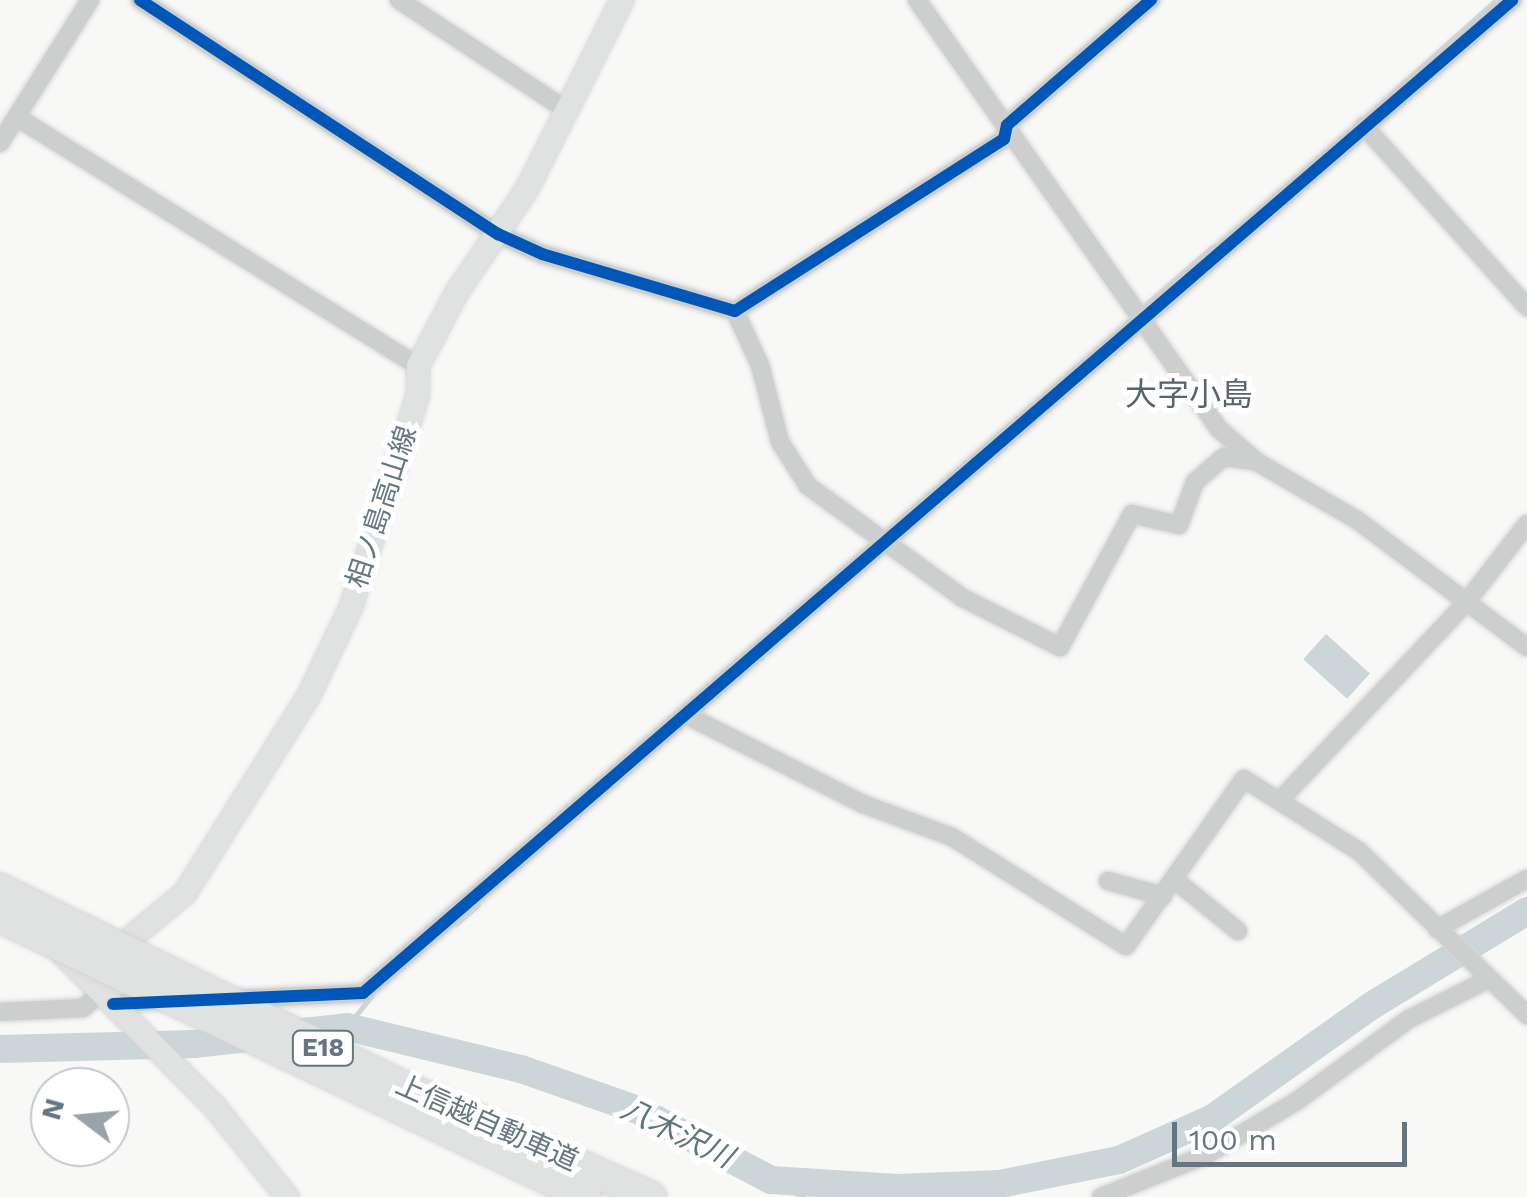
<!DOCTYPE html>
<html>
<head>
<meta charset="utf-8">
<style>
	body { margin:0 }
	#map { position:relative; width:1527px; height:1197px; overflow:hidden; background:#f8f8f7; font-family:"Work Sans","Noto Sans JP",sans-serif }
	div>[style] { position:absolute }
	.water>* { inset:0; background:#ccd5d8; transform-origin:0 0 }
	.stream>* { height:5px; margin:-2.5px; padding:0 2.5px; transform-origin:2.5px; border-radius:2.5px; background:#ccd5d8 }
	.river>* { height:28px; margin:-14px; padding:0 14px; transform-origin:14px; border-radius:14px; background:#ccd5d8 }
	.roads { filter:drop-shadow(0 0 2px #d4d5d5) drop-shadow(0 0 2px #d4d5d5) }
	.street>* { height:18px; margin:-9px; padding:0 9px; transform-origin:9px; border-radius:9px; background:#cdcece }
	.secondary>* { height:22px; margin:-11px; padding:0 11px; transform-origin:11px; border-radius:11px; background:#e0e1e1 }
	.bridges { filter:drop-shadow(0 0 2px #d4d4d4) drop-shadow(0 0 2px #d4d4d4) }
	.highway-bridge>* { height:30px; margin:-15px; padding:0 15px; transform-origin:15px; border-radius:15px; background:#e0e1e1 }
	.cycleway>* { height:12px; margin:-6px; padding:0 6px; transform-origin:6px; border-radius:6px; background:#0057b8 }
	span { translate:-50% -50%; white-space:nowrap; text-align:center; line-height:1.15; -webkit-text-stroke:10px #fff; paint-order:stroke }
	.shield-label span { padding:2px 8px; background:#fff; border:2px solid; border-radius:8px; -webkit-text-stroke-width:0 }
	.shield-label { font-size:25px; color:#647781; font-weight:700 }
	.street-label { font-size:28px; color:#647781 }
	.water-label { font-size:30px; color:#5e767c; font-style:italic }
	.quarter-label { font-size:32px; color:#56656c }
	.north { position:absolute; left:30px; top:1067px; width:100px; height:100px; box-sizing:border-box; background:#fff; border:2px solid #c1c9cd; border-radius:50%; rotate:286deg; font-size:28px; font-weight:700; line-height:40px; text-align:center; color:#647781 }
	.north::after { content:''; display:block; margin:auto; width:35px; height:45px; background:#98a4aa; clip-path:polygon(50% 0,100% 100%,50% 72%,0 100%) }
	.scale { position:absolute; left:1172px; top:1122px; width:235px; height:45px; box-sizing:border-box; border:5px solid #647781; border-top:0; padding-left:12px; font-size:30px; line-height:35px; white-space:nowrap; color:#647781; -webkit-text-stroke:8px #fff; paint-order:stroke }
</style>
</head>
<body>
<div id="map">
	<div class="water">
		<i style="left:1326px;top:634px;width:59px;height:34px;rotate:42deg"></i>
	</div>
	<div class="stream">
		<i style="left:1394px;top:91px;width:137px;rotate:-41.7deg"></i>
		<i style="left:1141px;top:309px;width:94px;rotate:-41.1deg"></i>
		<i style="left:456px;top:924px;width:29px;rotate:-41deg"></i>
		<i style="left:347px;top:1027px;width:39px;rotate:-52deg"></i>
		<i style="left:771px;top:1180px;width:36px;rotate:28deg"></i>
	</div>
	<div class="river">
		<i style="left:0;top:1049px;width:194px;rotate:-1.5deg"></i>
		<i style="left:194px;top:1044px;width:154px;rotate:-6.3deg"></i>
		<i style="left:347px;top:1027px;width:179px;rotate:13.6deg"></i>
		<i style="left:521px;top:1069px;width:124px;rotate:19.3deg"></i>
		<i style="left:638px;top:1110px;width:150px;rotate:27.8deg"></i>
		<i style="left:771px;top:1180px;width:126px;rotate:3.6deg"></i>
		<i style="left:897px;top:1188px;width:103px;rotate:-2.2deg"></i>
		<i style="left:1000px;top:1184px;width:121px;rotate:-11.4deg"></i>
		<i style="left:1119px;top:1160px;width:103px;rotate:-24.1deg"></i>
		<i style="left:1213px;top:1118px;width:194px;rotate:-35.3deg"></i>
		<i style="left:1371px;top:1006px;width:183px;rotate:-31.3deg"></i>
	</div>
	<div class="roads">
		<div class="street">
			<i style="left:140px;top:0;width:428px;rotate:33.2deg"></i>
			<i style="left:498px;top:234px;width:48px;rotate:24.4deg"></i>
			<i style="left:542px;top:254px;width:201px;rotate:16.5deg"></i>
			<i style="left:735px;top:311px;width:319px;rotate:-32.6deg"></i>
			<i style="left:1004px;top:139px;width:14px;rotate:-78deg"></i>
			<i style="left:1007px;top:125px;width:191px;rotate:-41deg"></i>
			<i style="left:399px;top:0;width:202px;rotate:33.3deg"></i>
			<i style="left:917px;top:0;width:525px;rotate:54.86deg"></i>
			<i style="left:1219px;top:429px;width:50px;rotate:41deg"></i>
			<i style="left:1257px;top:462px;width:116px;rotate:30.1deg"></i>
			<i style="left:1357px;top:520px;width:212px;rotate:36.8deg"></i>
			<i style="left:18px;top:118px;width:471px;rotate:31.8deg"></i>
			<i style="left:1364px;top:126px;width:244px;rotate:48deg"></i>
			<i style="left:0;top:143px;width:169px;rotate:-57.8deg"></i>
			<i style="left:735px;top:311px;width:60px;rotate:65.2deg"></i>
			<i style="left:760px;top:365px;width:80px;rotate:75.4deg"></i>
			<i style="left:780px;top:442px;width:52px;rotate:57.5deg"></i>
			<i style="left:808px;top:486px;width:191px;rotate:35.9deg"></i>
			<i style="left:963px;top:598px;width:109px;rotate:26.8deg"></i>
			<i style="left:1060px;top:647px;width:151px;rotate:-61.6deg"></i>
			<i style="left:1132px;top:514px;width:48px;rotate:13.2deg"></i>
			<i style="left:1179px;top:525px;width:46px;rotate:-69.6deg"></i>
			<i style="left:1195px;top:482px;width:38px;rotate:-41deg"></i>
			<i style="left:1224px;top:457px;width:30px;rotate:8deg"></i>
			<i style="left:690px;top:717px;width:194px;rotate:26.7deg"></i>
			<i style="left:863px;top:804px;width:95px;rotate:20.3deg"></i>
			<i style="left:952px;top:837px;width:205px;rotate:32.1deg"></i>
			<i style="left:1126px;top:946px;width:204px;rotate:-54.8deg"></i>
			<i style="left:1244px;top:779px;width:136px;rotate:32.1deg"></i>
			<i style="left:1359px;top:851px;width:235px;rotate:44.3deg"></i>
			<i style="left:1282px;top:798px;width:267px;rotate:-46.7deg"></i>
			<i style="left:1465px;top:604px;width:101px;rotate:-52.2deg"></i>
			<i style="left:1175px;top:880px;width:81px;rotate:39deg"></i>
			<i style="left:1108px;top:881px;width:57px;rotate:15.3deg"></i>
			<i style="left:1437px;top:929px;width:103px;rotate:-29.1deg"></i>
			<i style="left:238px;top:999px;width:125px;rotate:-2.7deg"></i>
			<i style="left:363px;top:993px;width:1519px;rotate:-40.83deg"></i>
			<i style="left:113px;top:1004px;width:49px;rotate:-4.7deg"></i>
			<i style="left:0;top:1012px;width:83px;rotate:-2.8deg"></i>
			<i style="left:83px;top:1008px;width:23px;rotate:-40deg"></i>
			<i style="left:1101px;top:1197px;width:113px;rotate:-21.8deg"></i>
			<i style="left:1206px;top:1155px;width:106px;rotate:-30.7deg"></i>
			<i style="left:1297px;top:1101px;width:139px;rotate:-36.2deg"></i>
			<i style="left:1409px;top:1019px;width:87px;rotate:-26.6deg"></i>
		</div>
		<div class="secondary">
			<i style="left:64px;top:955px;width:213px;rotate:45.2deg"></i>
			<i style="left:214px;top:1106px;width:117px;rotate:51.3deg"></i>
			<i style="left:109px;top:956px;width:99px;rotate:-39.7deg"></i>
			<i style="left:185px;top:893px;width:234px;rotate:-57.9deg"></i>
			<i style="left:309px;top:695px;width:98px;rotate:-64.5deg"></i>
			<i style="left:351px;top:607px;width:222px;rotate:-72.5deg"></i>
			<i style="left:418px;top:395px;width:29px;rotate:-90deg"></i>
			<i style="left:418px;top:366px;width:84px;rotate:-62.2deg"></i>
			<i style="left:457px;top:292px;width:125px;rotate:-55.8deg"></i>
			<i style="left:527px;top:189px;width:212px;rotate:-63.3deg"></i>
		</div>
	</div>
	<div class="bridges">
		<div class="highway-bridge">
			<i style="left:0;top:889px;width:453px;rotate:26.1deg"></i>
			<i style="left:407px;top:1088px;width:267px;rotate:24.1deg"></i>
			<i style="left:0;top:917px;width:649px;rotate:25.54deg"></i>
		</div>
	</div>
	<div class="cycleway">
		<i style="left:140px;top:0;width:428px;rotate:33.2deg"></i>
		<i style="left:498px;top:234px;width:48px;rotate:24.4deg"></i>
		<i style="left:542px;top:254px;width:201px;rotate:16.5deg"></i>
		<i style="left:735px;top:311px;width:319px;rotate:-32.6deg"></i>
		<i style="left:1004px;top:139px;width:14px;rotate:-78deg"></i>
		<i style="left:1007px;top:125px;width:191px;rotate:-41deg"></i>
		<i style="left:113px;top:1004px;width:250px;rotate:-2.5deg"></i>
		<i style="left:363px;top:993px;width:1519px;rotate:-40.83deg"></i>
	</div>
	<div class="shield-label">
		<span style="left:323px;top:1048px">E18</span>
	</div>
	<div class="street-label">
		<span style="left:382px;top:507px;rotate:-72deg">相ノ島高山線</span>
		<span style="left:487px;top:1123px;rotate:24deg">上信越自動車道</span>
	</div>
	<div class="water-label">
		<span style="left:677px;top:1133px;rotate:26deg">八木沢川</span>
	</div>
	<div class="quarter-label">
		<span style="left:1189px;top:394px">大字小島</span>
	</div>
	<div class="north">N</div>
	<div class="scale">100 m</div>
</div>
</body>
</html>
